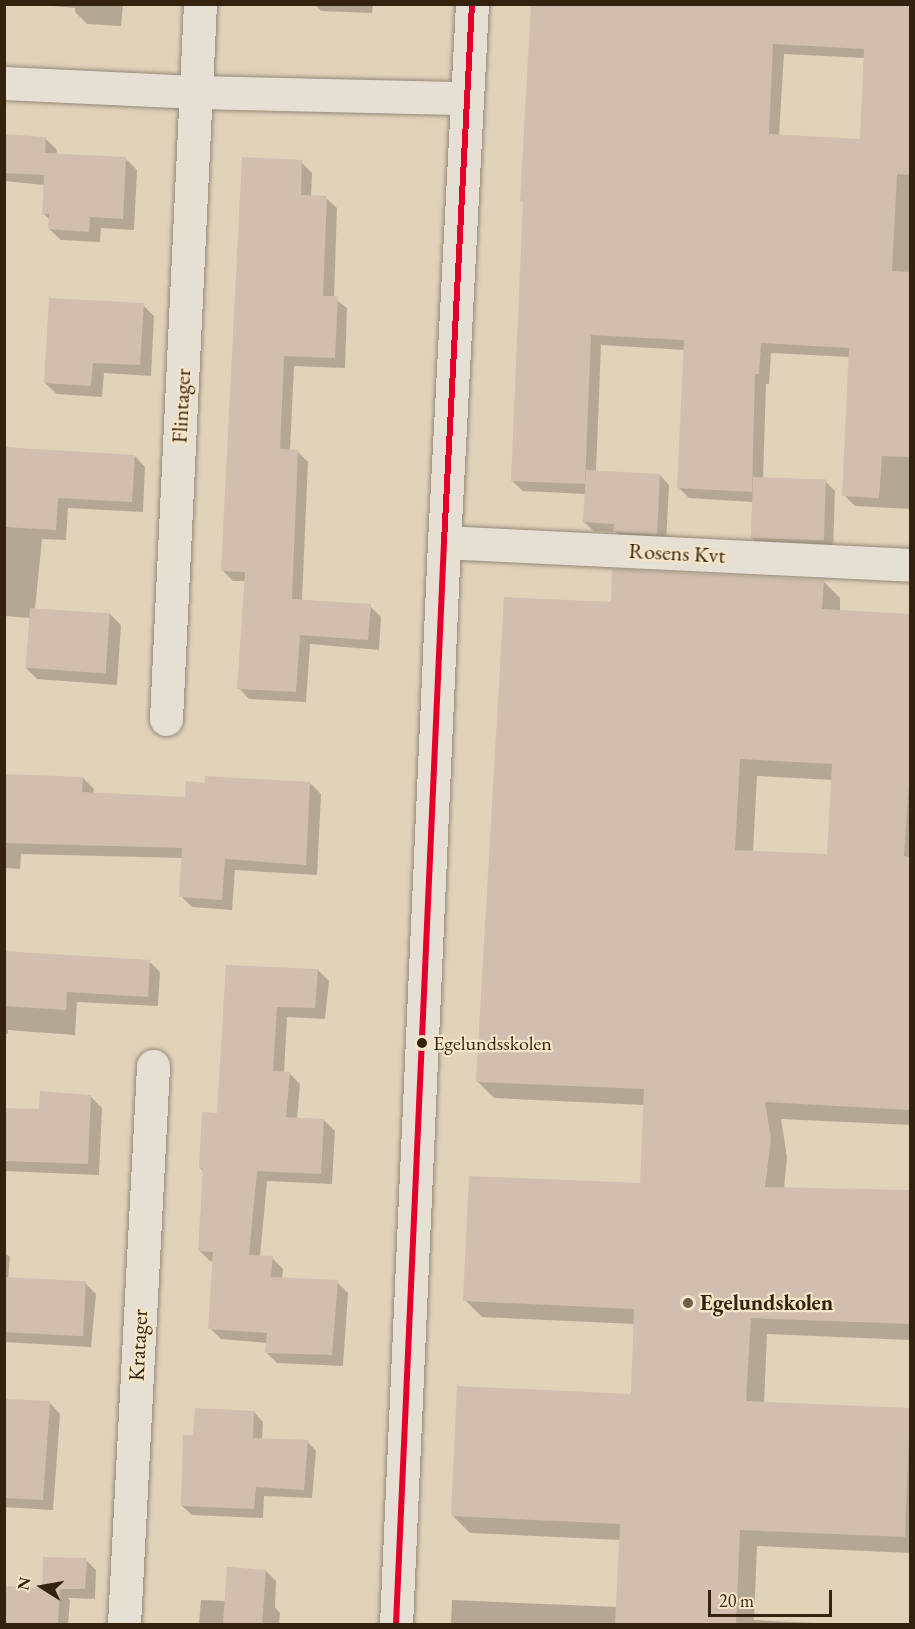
<!DOCTYPE html>
<html>
<head>
<meta charset="utf-8">
<style>
	body { margin:0 }
	#map { position:relative; width:915px; height:1629px; overflow:hidden; background:#e1d3ba; font-family:"EB Garamond",serif }
	div>[style] { position:absolute }
	.shadow>* { inset:0; background:#0003 }
	.building>* { inset:0; background:#d1beaf; transform-origin:0 0 }
	.roads { filter:drop-shadow(0 0 2px #938979) drop-shadow(0 0 2px #938979) }
	.minor>* { height:33px; margin:-16.5px; padding:0 16.5px; transform-origin:16.5px; border-radius:16.5px; background:#e6dfd3 }
	.bus-1>* { height:6px; margin:-3px; padding:0 3px; transform-origin:3px; border-radius:3px; background:#e4002b }
	.dots>* { width:16px; height:16px; translate:-50% -50%; box-sizing:border-box; border:3px solid #f7e5c7; border-radius:50% }
	span { translate:-50% -50%; white-space:nowrap; text-align:center; line-height:1.15; -webkit-text-stroke:4.5px #f7e5c7; paint-order:stroke }
	.bus-label { font-size:20px; color:#33220e }
	.left { translate:0 -50%; text-align:left }
	.street-label { font-size:22px; color:#33220e }
	.poi-label { font-size:22px; color:#33220e; font-weight:700 }
	.frame { position:absolute; inset:0; border:6px solid #33220e; pointer-events:none }
	.north { position:absolute; left:12px; top:1557px; width:60px; height:60px; -webkit-text-stroke:4px #f7e5c7; paint-order:stroke; rotate:281deg; font-size:16px; font-weight:700; line-height:24px; text-align:center; color:#33220e }
	.north::after { content:''; display:block; margin:auto; width:21px; height:27px; background:#33220e; clip-path:polygon(50% 0,100% 100%,50% 72%,0 100%) }
	.scale { position:absolute; left:708px; top:1590px; width:124px; height:27px; box-sizing:border-box; border:3px solid #33220e; border-top:0; padding-left:8px; font-size:18px; line-height:21px; white-space:nowrap; color:#33220e; -webkit-text-stroke:4px #f7e5c7; paint-order:stroke }
</style>
</head>
<body>
<div id="map">
	<div class="shadow">
		<i style="clip-path:polygon(123px 4px,121px 26px,87px 24px,75px 12px,75px 8px,30px 4px)"></i>
		<i style="clip-path:polygon(315px 4px,373px 4px,372px 13px,321px 11px)"></i>
		<i style="clip-path:polygon(evenodd,532px 4px,910px 4px,910px 509px,855px 506px,844px 495px,850px 357px,771px 353px,769px 384px,766px 384px,763px 479px,826px 482px,835px 491px,833px 551px,761px 547px,752px 538px,753px 502px,689px 498px,678px 487px,685px 350px,601px 345px,596px 472px,660px 475px,669px 485px,666px 543px,624px 540px,616px 532px,594px 531px,584px 522px,586px 494px,523px 491px,512px 481px,525px 204px,522px 201px,532px 4px,784px 54px,865px 58px,861px 140px,779px 136px,784px 54px)"></i>
		<i style="clip-path:polygon(4px 136px,45px 138px,57px 150px,56px 155px,126px 159px,137px 170px,134px 230px,101px 228px,100px 242px,61px 240px,49px 229px,50px 220px,43px 213px,45px 185px,4px 181px)"></i>
		<i style="clip-path:polygon(301px 162px,312px 173px,311px 197px,326px 198px,337px 208px,334px 298px,347px 308px,345px 368px,294px 366px,290px 451px,298px 452px,308px 462px,302px 601px,370px 606px,381px 617px,379px 650px,310px 644px,306px 702px,249px 699px,239px 688px,246px 581px,233px 581px,222px 570px)"></i>
		<i style="clip-path:polygon(143px 305px,154px 316px,151px 376px,104px 373px,102px 397px,57px 394px,45px 383px)"></i>
		<i style="clip-path:polygon(4px 449px,135px 456px,145px 467px,143px 512px,68px 508px,66px 540px,42px 539px,35px 609px,110px 614px,121px 625px,117px 685px,37px 679px,26px 668px,30px 618px,4px 616px)"></i>
		<i style="clip-path:polygon(evenodd,823px 581px,840px 598px,840px 611px,910px 616px,910px 1125px,781px 1119px,787px 1157px,784px 1189px,910px 1192px,910px 1340px,767px 1334px,764px 1404px,910px 1410px,910px 1553px,757px 1546px,754px 1620px,836px 1624px,451px 1624px,452px 1600px,617px 1607px,621px 1540px,470px 1533px,452px 1515px,632px 1395px,635px 1324px,482px 1317px,465px 1300px,641px 1185px,645px 1105px,494px 1098px,477px 1081px,612px 603px,823px 581px,757px 776px,832px 780px,828px 856px,753px 852px,757px 776px)"></i>
		<i style="clip-path:polygon(4px 775px,83px 778px,94px 789px,93px 794px,186px 799px,207px 784px,310px 783px,321px 794px,317px 875px,235px 870px,232px 910px,192px 907px,181px 896px,183px 858px,21px 854px,20px 869px,4px 868px)"></i>
		<i style="clip-path:polygon(4px 953px,149px 961px,160px 972px,158px 1006px,77px 1002px,75px 1035px,8px 1030px,8px 1034px,4px 1034px)"></i>
		<i style="clip-path:polygon(227px 967px,318px 970px,329px 981px,325px 1019px,287px 1017px,284px 1073px,289px 1073px,300px 1084px,297px 1119px,324px 1120px,335px 1131px,332px 1184px,267px 1181px,260px 1257px,272px 1258px,283px 1269px,282px 1279px,337px 1282px,348px 1293px,343px 1366px,277px 1363px,266px 1352px,267px 1343px,221px 1339px,210px 1328px,214px 1262px,210px 1261px,199px 1250px,204px 1172px,200px 1168px,219px 1115px)"></i>
		<i style="clip-path:polygon(90px 1096px,102px 1108px,99px 1175px,4px 1171px,4px 1109px,40px 1111px)"></i>
		<i style="clip-path:polygon(4px 1252px,10px 1257px,8px 1279px,85px 1283px,96px 1294px,91px 1347px,4px 1342px)"></i>
		<i style="clip-path:polygon(4px 1401px,50px 1403px,60px 1414px,53px 1510px,4px 1507px)"></i>
		<i style="clip-path:polygon(254px 1412px,263px 1422px,262px 1439px,307px 1441px,316px 1451px,312px 1498px,264px 1496px,263px 1518px,192px 1515px,182px 1506px,195px 1437px)"></i>
		<i style="clip-path:polygon(86px 1560px,96px 1570px,95px 1599px,68px 1598px,70px 1601px,68px 1624px,4px 1624px,4px 1587px,43px 1589px)"></i>
		<i style="clip-path:polygon(266px 1571px,276px 1581px,275px 1607px,280px 1613px,279px 1624px,199px 1624px,201px 1600px,226px 1601px)"></i>
	</div>
	<div class="building">
		<i style="clip-path:polygon(evenodd,531px 4px,910px 4px,910px 175px,897px 174px,892px 271px,910px 272px,910px 457px,882px 456px,879px 498px,842px 496px,849px 348px,761px 343px,759px 374px,755px 374px,752px 492px,677px 488px,684px 340px,591px 335px,585px 484px,511px 481px,523px 201px,520px 201px,531px 4px,773px 44px,864px 49px,860px 139px,769px 134px,773px 44px)"></i>
		<i style="clip-path:polygon(4px 134px,46px 137px,45px 153px,126px 157px,123px 219px,90px 217px,89px 232px,48px 229px,49px 214px,42px 214px,44px 175px,4px 173px)"></i>
		<i style="clip-path:polygon(242px 157px,302px 160px,301px 195px,327px 196px,323px 296px,338px 296px,335px 358px,284px 356px,280px 449px,298px 450px,292px 599px,371px 604px,368px 640px,300px 635px,296px 692px,237px 689px,245px 572px,221px 571px)"></i>
		<i style="clip-path:polygon(49px 298px,144px 303px,140px 365px,93px 363px,91px 386px,44px 383px)"></i>
		<i style="clip-path:polygon(4px 447px,135px 455px,132px 502px,58px 498px,56px 530px,4px 527px)"></i>
		<i style="clip-path:polygon(586px 470px,660px 474px,657px 534px,613px 532px,614px 524px,583px 522px)"></i>
		<i style="left:753px;top:477px;width:73px;height:61px;rotate:2deg"></i>
		<i style="clip-path:polygon(evenodd,612px 569px,824px 580px,822px 609px,910px 614px,910px 767px,904px 856px,910px 857px,910px 1110px,765px 1102px,771px 1139px,765px 1187px,910px 1190px,910px 1324px,751px 1318px,746px 1401px,910px 1408px,905px 1537px,740px 1530px,736px 1624px,615px 1624px,620px 1524px,451px 1516px,457px 1386px,631px 1394px,634px 1309px,463px 1301px,469px 1176px,640px 1183px,644px 1089px,476px 1082px,504px 597px,611px 602px,612px 569px,740px 759px,832px 764px,827px 854px,735px 850px,740px 759px)"></i>
		<i style="left:30px;top:608px;width:80px;height:60px;rotate:4deg"></i>
		<i style="clip-path:polygon(4px 774px,83px 777px,82px 792px,185px 797px,186px 781px,205px 783px,205px 776px,310px 782px,306px 865px,225px 859px,222px 900px,179px 897px,182px 848px,4px 843px)"></i>
		<i style="clip-path:polygon(4px 951px,150px 960px,148px 997px,67px 992px,66px 1010px,4px 1006px)"></i>
		<i style="clip-path:polygon(226px 965px,318px 969px,315px 1008px,277px 1007px,273px 1071px,290px 1072px,286px 1117px,324px 1119px,321px 1174px,257px 1171px,249px 1255px,273px 1256px,271px 1277px,338px 1280px,332px 1355px,265px 1353px,267px 1333px,208px 1329px,213px 1252px,198px 1251px,203px 1169px,199px 1168px,202px 1112px,217px 1113px)"></i>
		<i style="clip-path:polygon(40px 1091px,91px 1095px,88px 1164px,4px 1161px,4px 1108px,39px 1109px)"></i>
		<i style="left:4px;top:1277px;width:82px;height:55px;rotate:3deg"></i>
		<i style="clip-path:polygon(4px 1399px,50px 1401px,43px 1500px,4px 1498px)"></i>
		<i style="clip-path:polygon(195px 1408px,254px 1411px,253px 1438px,308px 1440px,304px 1490px,256px 1487px,254px 1509px,181px 1506px,183px 1435px,193px 1435px)"></i>
		<i style="clip-path:polygon(43px 1557px,87px 1558px,85px 1589px,58px 1589px,60px 1589px,58px 1624px,4px 1624px,4px 1586px,42px 1588px)"></i>
		<i style="left:227px;top:1567px;width:39px;height:57px;rotate:4deg"></i>
	</div>
	<div class="roads">
		<div class="minor">
			<i style="left:4px;top:83px;width:192px;rotate:2.7deg"></i>
			<i style="left:196px;top:92px;width:271px;rotate:1.3deg"></i>
			<i style="left:444px;top:542px;width:467px;rotate:2.8deg"></i>
			<i style="left:166px;top:719px;width:716px;rotate:-87.28deg"></i>
			<i style="left:124px;top:1624px;width:559px;rotate:-87.02deg"></i>
			<i style="left:396px;top:1624px;width:1083px;rotate:-87.46deg"></i>
			<i style="left:444px;top:542px;width:539px;rotate:-87.02deg"></i>
		</div>
	</div>
	<div class="bus-1">
		<i style="left:396px;top:1624px;width:1083px;rotate:-87.46deg"></i>
		<i style="left:444px;top:542px;width:539px;rotate:-87.02deg"></i>
	</div>
	<div class="dots">
		<i style="left:422px;top:1043px;background:#33220e"></i>
		<i style="left:688px;top:1303px;background:#70604a"></i>
	</div>
	<div class="bus-label">
		<span class="left" style="left:433px;top:1043px">Egelundsskolen</span>
	</div>
	<div class="street-label">
		<span style="left:181px;top:406px;rotate:-87deg">Flintager</span>
		<span style="left:677px;top:553px;rotate:3deg">Rosens Kvt</span>
		<span style="left:138px;top:1345px;rotate:-87deg">Kratager</span>
	</div>
	<div class="poi-label">
		<span class="left" style="left:700px;top:1303px">Egelundskolen</span>
	</div>
	<div class="frame"></div>
	<div class="north">N</div>
	<div class="scale">20 m</div>
</div>
</body>
</html>
